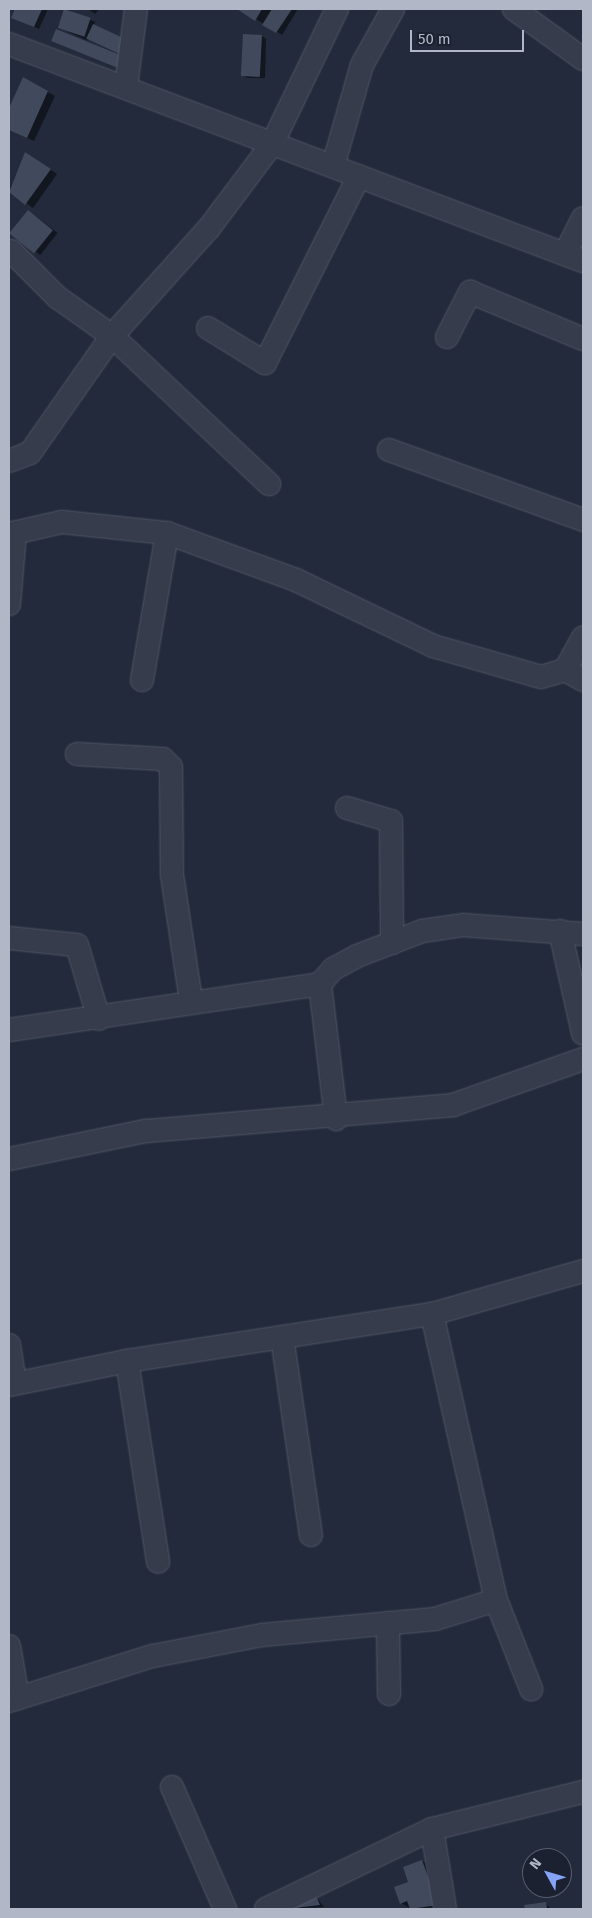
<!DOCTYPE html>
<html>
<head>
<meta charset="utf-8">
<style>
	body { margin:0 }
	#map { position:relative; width:592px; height:1918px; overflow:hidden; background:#222a3b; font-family:"Fira Sans",sans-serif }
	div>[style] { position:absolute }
	.shadow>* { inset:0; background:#0007; transform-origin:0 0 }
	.building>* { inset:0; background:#41495d; transform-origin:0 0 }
	.roads { filter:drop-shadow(0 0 1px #515766) drop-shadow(0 0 1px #515766) }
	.minor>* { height:22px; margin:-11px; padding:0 11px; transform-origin:11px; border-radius:11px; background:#363c4b }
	span { translate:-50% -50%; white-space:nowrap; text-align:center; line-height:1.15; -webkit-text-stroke:4px #1b2130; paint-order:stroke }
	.frame { position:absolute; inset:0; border:10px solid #b1b7c7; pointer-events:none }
	.north { position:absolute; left:522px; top:1848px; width:50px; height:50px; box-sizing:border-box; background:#1b2130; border:1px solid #575d6c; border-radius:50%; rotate:309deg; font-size:14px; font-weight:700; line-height:20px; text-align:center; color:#b1b7c7 }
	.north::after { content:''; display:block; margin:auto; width:18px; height:22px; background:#86a4f7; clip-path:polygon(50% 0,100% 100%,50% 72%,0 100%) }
	.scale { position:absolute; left:410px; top:30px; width:114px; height:22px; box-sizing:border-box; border:2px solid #b1b7c7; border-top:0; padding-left:6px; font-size:15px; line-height:18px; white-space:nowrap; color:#b1b7c7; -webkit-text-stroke:4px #1b2130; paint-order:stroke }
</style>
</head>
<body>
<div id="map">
	<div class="shadow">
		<i style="clip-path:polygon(17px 9px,48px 9px,39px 29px,13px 17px)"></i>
		<i style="left:66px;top:9px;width:32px;height:20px;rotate:24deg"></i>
		<i style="clip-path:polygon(88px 9px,99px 9px,95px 14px)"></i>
		<i style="clip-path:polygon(239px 9px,298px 9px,282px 35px)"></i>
		<i style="clip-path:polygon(262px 36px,266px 39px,265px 78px,247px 78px,243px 75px)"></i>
		<i style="clip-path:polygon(23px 79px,55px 96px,34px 141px,9px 129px,9px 111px)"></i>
		<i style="clip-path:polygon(26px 153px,57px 174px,33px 208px,9px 190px)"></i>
		<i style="left:33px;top:214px;width:31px;height:28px;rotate:38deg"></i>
		<i style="clip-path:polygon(422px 1861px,430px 1865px,445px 1909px,411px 1909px,401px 1903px)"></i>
		<i style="clip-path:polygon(314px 1894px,324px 1907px,288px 1909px)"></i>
		<i style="clip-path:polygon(545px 1903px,551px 1909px,526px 1909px,526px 1906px)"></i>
	</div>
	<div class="building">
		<i style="clip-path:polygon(15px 9px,42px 9px,34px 27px,11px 18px)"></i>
		<i style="left:64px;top:9px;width:28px;height:20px;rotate:18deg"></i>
		<i style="clip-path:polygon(237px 9px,262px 9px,255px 21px)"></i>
		<i style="clip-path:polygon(272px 9px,292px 9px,276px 33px,262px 25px)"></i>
		<i style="left:93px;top:24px;width:38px;height:16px;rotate:25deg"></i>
		<i style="left:56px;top:29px;width:72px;height:13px;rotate:22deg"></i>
		<i style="left:243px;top:34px;width:19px;height:42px;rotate:3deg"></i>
		<i style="clip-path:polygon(23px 77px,48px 91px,27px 138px,9px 130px,9px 108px)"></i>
		<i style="clip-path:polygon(25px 152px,51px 169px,25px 205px,9px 192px)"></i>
		<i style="left:28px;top:210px;width:32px;height:30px;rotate:39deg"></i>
		<i style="clip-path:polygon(422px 1860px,438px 1905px,410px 1909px,407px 1901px,400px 1904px,394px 1887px,408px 1882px,403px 1867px)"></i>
		<i style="clip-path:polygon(315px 1893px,320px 1905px,286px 1909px)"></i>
		<i style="clip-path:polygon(546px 1902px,547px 1909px,525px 1909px,524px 1905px)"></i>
	</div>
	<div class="roads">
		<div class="minor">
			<i style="left:514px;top:9px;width:85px;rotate:35.9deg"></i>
			<i style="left:9px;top:44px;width:614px;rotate:20.71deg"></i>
			<i style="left:126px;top:87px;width:79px;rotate:-82.7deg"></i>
			<i style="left:333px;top:166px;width:105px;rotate:-74deg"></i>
			<i style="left:362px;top:65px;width:64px;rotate:-61deg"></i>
			<i style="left:11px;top:251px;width:65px;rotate:45deg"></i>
			<i style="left:57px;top:297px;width:67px;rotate:35.3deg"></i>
			<i style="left:112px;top:336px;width:216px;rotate:43.3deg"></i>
			<i style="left:565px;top:254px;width:40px;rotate:-63.4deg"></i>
			<i style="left:208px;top:328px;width:67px;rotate:31.6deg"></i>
			<i style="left:265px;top:363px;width:209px;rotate:-63.3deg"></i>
			<i style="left:447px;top:337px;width:51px;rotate:-62.9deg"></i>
			<i style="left:470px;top:292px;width:122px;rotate:22.6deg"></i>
			<i style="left:389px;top:450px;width:206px;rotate:19.8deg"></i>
			<i style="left:9px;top:461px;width:22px;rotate:-21deg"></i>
			<i style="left:30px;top:453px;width:143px;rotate:-55deg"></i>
			<i style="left:112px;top:336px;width:145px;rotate:-48.1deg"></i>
			<i style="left:209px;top:228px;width:105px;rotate:-53.1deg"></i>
			<i style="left:272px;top:144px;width:150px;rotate:-64.3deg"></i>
			<i style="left:9px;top:534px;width:54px;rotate:-12.8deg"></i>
			<i style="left:62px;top:522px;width:106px;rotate:6deg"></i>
			<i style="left:167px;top:533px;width:137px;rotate:20deg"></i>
			<i style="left:296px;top:580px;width:152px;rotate:25.7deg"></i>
			<i style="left:433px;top:646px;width:112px;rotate:16deg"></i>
			<i style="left:541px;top:677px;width:25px;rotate:-16deg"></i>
			<i style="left:565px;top:670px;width:37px;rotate:-61deg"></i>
			<i style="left:9px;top:604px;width:72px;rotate:-85.2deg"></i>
			<i style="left:565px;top:670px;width:21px;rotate:29deg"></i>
			<i style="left:142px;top:680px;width:149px;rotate:-80.3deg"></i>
			<i style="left:77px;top:754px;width:86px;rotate:3.3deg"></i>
			<i style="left:163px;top:759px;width:11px;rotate:45deg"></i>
			<i style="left:171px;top:767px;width:108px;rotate:89.5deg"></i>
			<i style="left:172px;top:875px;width:127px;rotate:81.4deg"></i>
			<i style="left:347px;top:808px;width:46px;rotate:16.5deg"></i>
			<i style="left:391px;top:821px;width:122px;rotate:89.5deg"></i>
			<i style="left:560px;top:931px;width:105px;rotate:77.3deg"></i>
			<i style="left:9px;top:938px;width:68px;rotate:5.9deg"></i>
			<i style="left:77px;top:945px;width:77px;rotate:73.4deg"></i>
			<i style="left:320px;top:984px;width:136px;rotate:83.2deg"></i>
			<i style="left:9px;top:1030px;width:314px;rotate:-8.4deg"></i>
			<i style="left:320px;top:984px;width:20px;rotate:-49deg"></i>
			<i style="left:333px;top:969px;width:27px;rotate:-28deg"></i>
			<i style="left:357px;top:956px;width:70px;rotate:-21deg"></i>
			<i style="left:422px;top:931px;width:41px;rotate:-8.3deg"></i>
			<i style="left:463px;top:925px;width:120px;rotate:4.3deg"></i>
			<i style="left:9px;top:1159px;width:140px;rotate:-11.6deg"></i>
			<i style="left:146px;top:1131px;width:308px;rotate:-4.8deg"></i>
			<i style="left:453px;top:1105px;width:138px;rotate:-19.5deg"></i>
			<i style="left:432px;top:1314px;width:293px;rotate:77.4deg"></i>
			<i style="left:496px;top:1600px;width:96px;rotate:68.5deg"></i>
			<i style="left:282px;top:1337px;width:200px;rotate:81.7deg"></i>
			<i style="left:9px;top:1345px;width:39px;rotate:81deg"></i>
			<i style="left:127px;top:1361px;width:203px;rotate:81.2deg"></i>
			<i style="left:9px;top:1385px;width:120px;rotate:-11.5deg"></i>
			<i style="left:127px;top:1361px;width:309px;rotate:-8.8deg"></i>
			<i style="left:432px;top:1314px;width:157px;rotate:-15.9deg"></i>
			<i style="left:388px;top:1623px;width:71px;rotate:89.2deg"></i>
			<i style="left:9px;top:1646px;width:53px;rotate:80.2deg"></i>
			<i style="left:9px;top:1701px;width:151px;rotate:-17.4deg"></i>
			<i style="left:153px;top:1656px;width:111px;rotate:-10.9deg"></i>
			<i style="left:262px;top:1635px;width:174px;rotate:-5.3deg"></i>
			<i style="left:435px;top:1619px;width:64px;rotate:-17.3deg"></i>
			<i style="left:172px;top:1787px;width:133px;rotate:66.5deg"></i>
			<i style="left:432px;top:1829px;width:81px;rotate:80.8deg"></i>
			<i style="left:266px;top:1909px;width:184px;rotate:-25.7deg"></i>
			<i style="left:432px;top:1829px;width:155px;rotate:-13.8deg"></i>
		</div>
	</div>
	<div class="frame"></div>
	<div class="north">N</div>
	<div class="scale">50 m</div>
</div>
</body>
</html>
